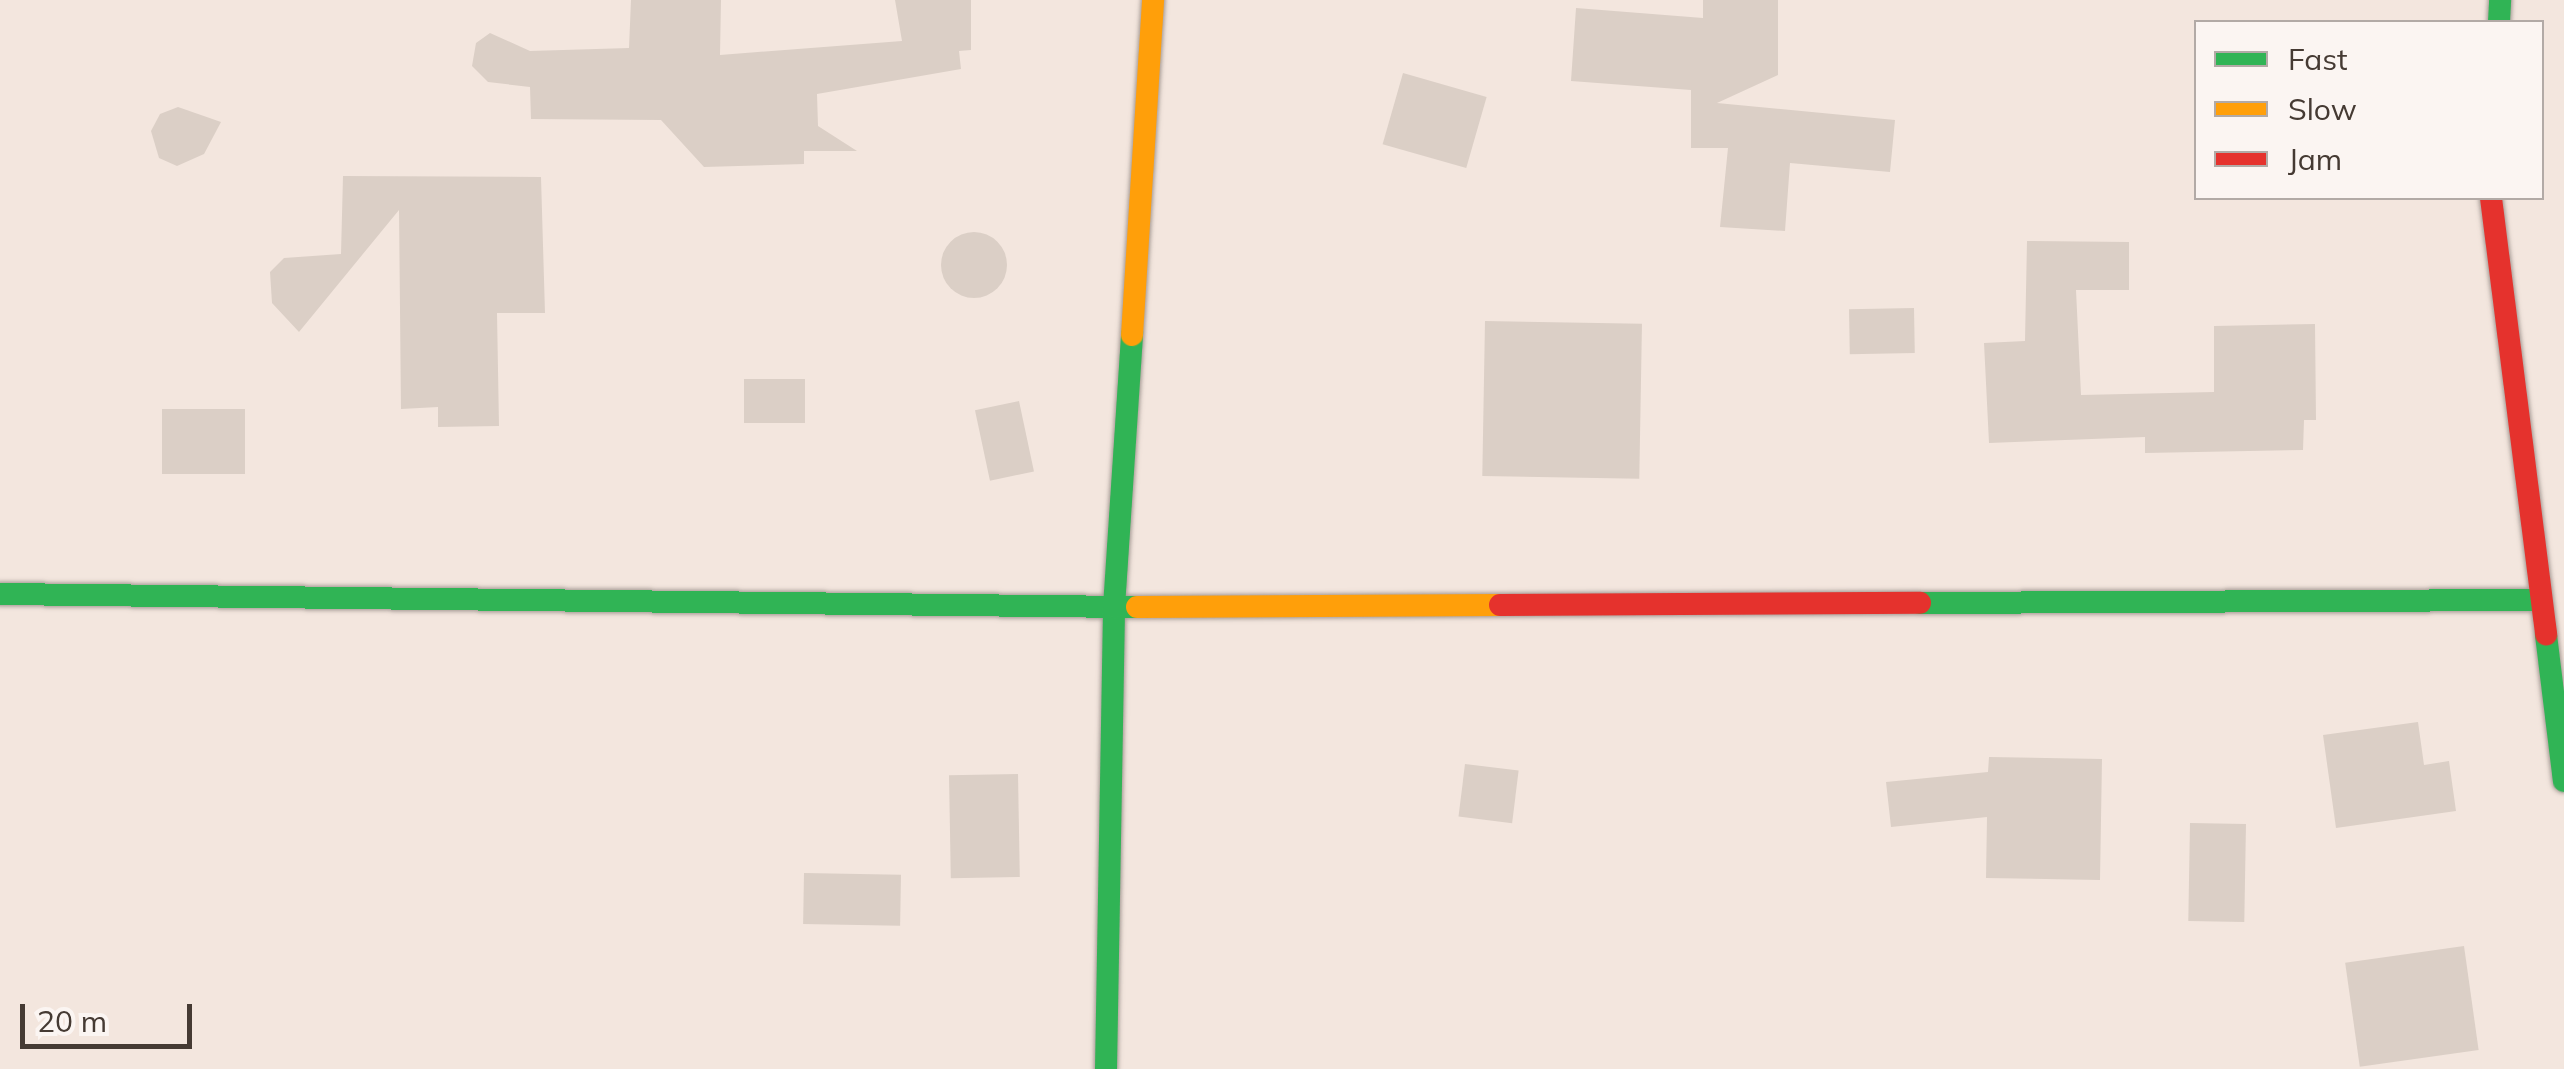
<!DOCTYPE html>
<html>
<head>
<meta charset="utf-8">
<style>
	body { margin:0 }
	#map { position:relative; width:2564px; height:1069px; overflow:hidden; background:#f3e6de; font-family:Mulish,sans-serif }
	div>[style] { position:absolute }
	.building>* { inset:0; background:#dbcfc6; transform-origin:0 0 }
	.round { border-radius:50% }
	.roads { filter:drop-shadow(0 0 2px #a89d97) drop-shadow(0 0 2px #a89d97) }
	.fast>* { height:22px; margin:-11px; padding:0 11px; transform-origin:11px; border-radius:11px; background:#30b455 }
	.slow>* { height:22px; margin:-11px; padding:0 11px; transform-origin:11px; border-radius:11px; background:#ff9f0a }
	.jam>* { height:22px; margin:-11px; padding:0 11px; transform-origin:11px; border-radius:11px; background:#e5322d }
	span { translate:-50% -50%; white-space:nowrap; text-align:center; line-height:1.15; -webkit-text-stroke:9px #fbf5f2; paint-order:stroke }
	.legend { position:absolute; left:2194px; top:20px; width:350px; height:180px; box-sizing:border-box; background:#fbf5f2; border:2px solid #b2aaa6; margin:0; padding:12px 18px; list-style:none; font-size:30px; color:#453a33 }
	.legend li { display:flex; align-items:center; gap:20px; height:50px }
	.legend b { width:50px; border:2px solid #b2aaa6 }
	.scale { position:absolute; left:20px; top:1004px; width:172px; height:45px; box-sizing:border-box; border:5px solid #453a33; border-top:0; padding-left:12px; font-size:30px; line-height:35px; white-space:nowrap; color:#453a33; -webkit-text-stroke:8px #fbf5f2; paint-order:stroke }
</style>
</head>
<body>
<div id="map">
	<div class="building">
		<i style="clip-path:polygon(631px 0,721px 0,720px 55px,902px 41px,895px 0,971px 0,971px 50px,959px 51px,961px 69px,817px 94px,818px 126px,857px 151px,804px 151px,804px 164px,704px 167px,661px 120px,531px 119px,530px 87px,488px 82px,472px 66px,476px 43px,490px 33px,530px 51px,629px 48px)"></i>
		<i style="clip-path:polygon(1703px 0,1778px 0,1778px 75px,1717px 103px,1895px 120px,1890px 172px,1790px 163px,1785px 231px,1720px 227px,1728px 148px,1691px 148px,1691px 90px,1571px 81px,1576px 8px,1703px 18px)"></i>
		<i style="left:1403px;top:73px;width:87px;height:74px;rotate:16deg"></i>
		<i style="clip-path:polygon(178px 107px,221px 122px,204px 154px,177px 166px,159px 158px,151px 131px,160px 114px)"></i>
		<i style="clip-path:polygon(343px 176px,541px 177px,545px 313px,497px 313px,499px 426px,438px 427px,438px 407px,401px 409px,399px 210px,299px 332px,272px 303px,270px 272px,284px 258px,341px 254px)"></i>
		<i class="round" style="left:941px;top:232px;width:66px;height:66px"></i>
		<i style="clip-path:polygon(2027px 241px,2129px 242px,2129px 290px,2076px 290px,2081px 395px,2214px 392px,2214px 326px,2315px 324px,2316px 420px,2304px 420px,2303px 450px,2145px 453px,2145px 437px,1989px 443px,1984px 343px,2025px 341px)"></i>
		<i style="left:1914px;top:308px;width:45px;height:65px;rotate:89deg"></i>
		<i style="left:1485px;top:321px;width:157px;height:155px;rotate:1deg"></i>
		<i style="left:744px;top:379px;width:61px;height:44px"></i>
		<i style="left:1019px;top:401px;width:72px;height:45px;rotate:78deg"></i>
		<i style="left:162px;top:409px;width:83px;height:65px"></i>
		<i style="clip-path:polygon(2418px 722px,2424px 765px,2449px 761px,2456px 811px,2336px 828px,2323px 735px)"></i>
		<i style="clip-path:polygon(1989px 757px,2102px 759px,2100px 880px,1986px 878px,1987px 817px,1891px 827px,1886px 782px,1988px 772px)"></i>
		<i style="left:1465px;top:764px;width:54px;height:53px;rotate:7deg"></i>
		<i style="left:1018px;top:774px;width:103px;height:69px;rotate:89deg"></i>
		<i style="left:2190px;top:823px;width:56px;height:98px;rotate:1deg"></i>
		<i style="left:804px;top:873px;width:97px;height:51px;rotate:1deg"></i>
		<i style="left:2464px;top:946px;width:105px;height:120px;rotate:82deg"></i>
	</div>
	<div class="roads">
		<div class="fast">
			<i style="left:2499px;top:22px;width:22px;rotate:-87deg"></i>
			<i style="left:0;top:594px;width:1137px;rotate:0.66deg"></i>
			<i style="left:1920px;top:603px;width:619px;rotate:-0.28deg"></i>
			<i style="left:2546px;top:635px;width:147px;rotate:83deg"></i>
			<i style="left:1106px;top:1069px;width:462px;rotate:-89deg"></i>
			<i style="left:1114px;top:607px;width:273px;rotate:-86.2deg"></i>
		</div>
		<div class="slow">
			<i style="left:1132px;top:335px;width:336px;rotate:-86.4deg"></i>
			<i style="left:1137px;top:607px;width:363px;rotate:-0.3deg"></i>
		</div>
		<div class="jam">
			<i style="left:2491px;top:198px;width:440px;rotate:82.8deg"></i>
			<i style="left:1500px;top:605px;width:420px;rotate:-0.3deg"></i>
		</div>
	</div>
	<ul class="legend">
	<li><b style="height:12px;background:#30b455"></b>Fast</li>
	<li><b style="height:12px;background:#ff9f0a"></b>Slow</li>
	<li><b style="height:12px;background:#e5322d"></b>Jam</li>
	</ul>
	<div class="scale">20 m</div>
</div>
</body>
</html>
